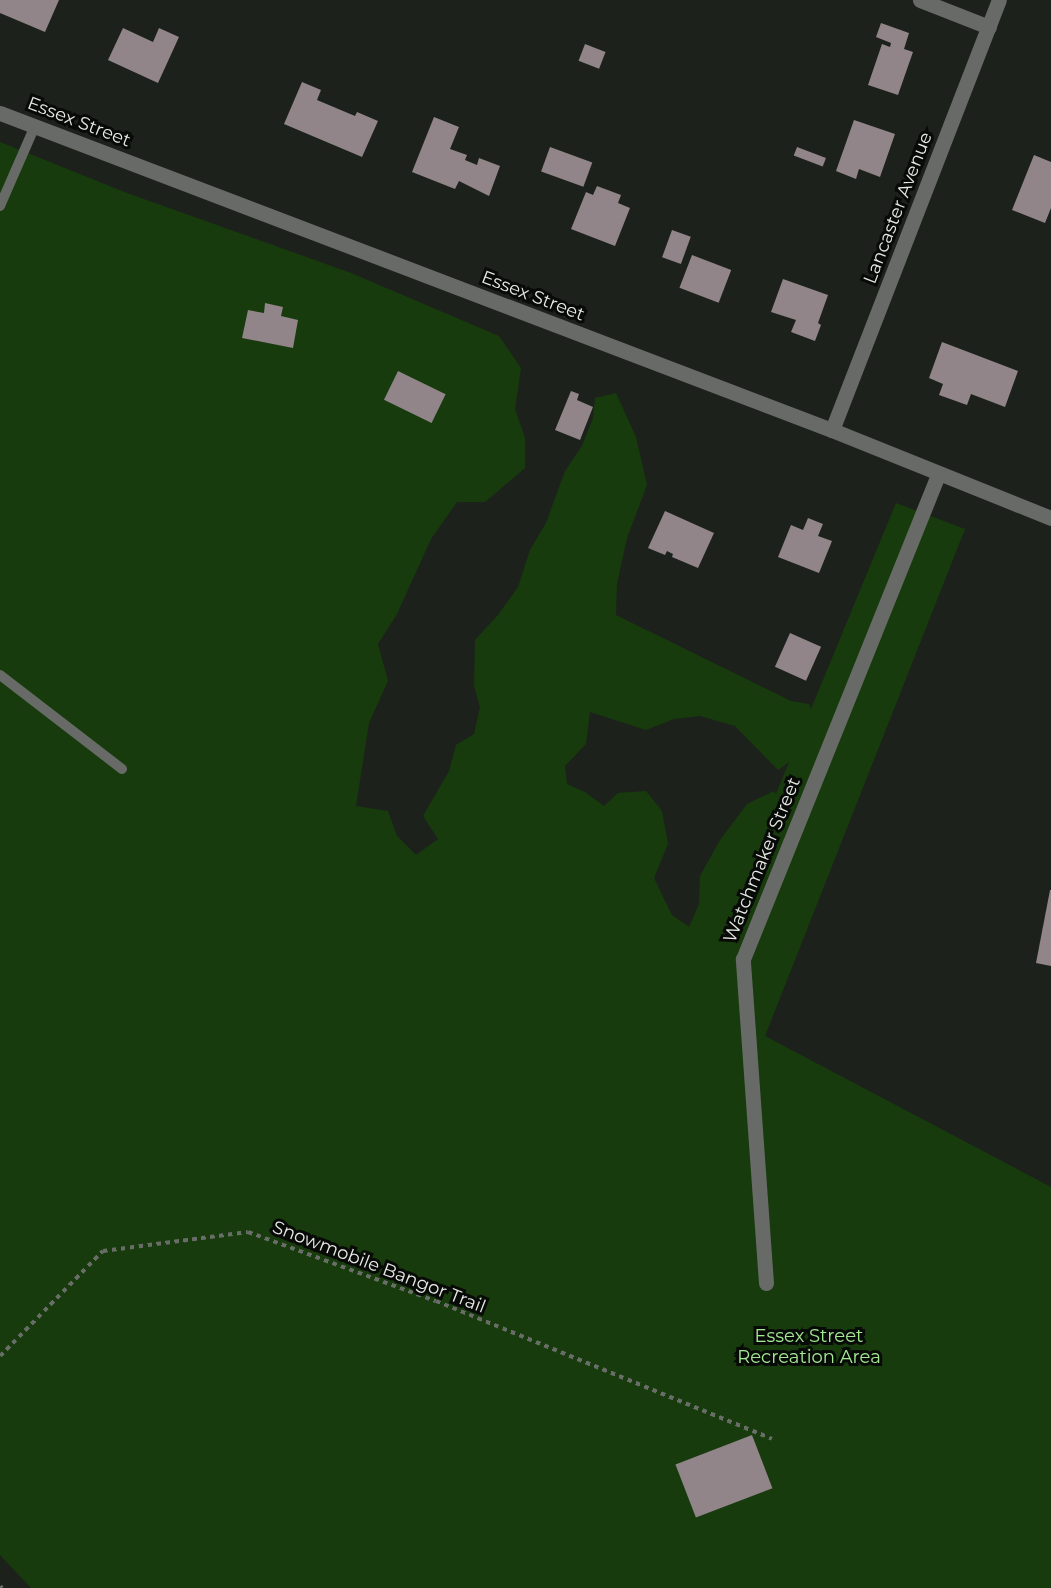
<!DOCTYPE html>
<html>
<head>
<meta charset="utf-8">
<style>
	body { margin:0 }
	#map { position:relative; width:1051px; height:1588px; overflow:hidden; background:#1c221b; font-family:Montserrat,sans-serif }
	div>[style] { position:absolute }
	.green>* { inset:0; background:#173b0c }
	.building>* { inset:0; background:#918589; transform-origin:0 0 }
	.path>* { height:4px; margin-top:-2px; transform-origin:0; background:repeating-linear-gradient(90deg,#686d67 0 4.5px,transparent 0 9px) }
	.service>* { height:10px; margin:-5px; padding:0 5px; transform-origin:5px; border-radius:5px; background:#676a66 }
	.minor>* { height:15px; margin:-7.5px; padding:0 7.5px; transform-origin:7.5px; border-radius:7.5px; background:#676a66 }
	.tertiary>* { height:15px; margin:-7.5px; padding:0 7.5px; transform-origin:7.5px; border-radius:7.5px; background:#676a66 }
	span { translate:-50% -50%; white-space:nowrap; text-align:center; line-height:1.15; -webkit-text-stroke:6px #080a08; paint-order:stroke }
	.street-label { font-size:18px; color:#e7ebe6 }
	.park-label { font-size:18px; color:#a4e993 }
</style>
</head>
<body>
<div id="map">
	<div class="green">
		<i style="clip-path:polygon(evenodd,0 142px,127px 193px,351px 273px,499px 336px,521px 368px,515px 409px,525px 438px,525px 468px,485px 502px,457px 502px,431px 539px,397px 614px,378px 644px,388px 681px,369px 723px,356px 806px,388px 811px,397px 836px,416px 855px,438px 839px,423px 816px,449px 771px,456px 745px,474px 734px,480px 707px,474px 686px,475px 640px,498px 615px,518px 587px,530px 550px,546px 523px,565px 471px,582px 446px,593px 418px,595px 398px,616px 393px,636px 437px,647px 485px,627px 538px,617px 584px,616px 615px,791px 701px,809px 704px,811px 709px,896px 503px,965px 529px,765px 1036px,1051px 1187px,1051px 1588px,31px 1588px,0 1555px,0 142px,590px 712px,646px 730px,674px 719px,700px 716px,735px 726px,778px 770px,789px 762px,776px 794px,774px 791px,747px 804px,720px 840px,700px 876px,699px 904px,689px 927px,672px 915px,654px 878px,668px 844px,662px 811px,646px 791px,618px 793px,604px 806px,585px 792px,567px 784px,565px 766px,586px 744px,590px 712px)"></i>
	</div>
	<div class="building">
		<i style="clip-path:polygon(0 0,59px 0,45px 32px,0 13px)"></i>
		<i style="clip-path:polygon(881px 23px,909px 33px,904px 49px,913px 52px,898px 95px,868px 85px,882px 44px,890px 47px,891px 43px,876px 37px)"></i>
		<i style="clip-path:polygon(123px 28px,153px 42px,159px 28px,179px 37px,158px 83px,108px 60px)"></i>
		<i style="left:585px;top:44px;width:22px;height:18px;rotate:21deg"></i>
		<i style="clip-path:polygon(302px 82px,321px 90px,317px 100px,355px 116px,357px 112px,378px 121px,362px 157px,284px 124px)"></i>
		<i style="clip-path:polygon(434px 117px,459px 127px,450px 149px,467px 155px,465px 160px,477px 165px,479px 158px,500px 166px,489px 196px,459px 181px,455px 189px,412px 172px)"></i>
		<i style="clip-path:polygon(854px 120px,895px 134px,880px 177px,859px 169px,856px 179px,836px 171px)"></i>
		<i style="left:550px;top:147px;width:45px;height:26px;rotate:20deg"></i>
		<i style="left:797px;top:147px;width:31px;height:9px;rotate:21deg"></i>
		<i style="clip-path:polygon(1034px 155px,1051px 162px,1051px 208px,1045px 223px,1012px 210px)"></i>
		<i style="clip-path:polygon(597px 186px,621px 195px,618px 203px,630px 208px,615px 246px,571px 229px,586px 192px,593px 195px)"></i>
		<i style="left:672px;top:230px;width:20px;height:29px;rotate:20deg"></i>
		<i style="left:692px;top:255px;width:42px;height:35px;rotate:21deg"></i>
		<i style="clip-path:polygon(783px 279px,828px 295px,818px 323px,821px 325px,815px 341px,791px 332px,796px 320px,771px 312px)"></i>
		<i style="clip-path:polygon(265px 303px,283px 307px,281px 316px,298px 320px,293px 348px,242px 338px,248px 310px,264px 313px)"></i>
		<i style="clip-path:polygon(942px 342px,1018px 371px,1005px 407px,971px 394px,967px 405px,939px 395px,943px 384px,929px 378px)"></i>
		<i style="left:398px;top:371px;width:53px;height:32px;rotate:26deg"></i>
		<i style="clip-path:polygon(571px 391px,579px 394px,577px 400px,593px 407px,580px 440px,555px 430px)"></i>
		<i style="clip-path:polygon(665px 511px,714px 533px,698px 568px,672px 557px,673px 554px,667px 551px,665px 555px,648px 548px)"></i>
		<i style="clip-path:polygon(808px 518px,823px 524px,818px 536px,832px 541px,819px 573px,778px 557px,791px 525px,803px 530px)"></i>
		<i style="left:790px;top:633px;width:34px;height:37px;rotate:24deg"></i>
		<i style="clip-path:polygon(1050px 890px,1051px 890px,1051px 966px,1036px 963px)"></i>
		<i style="left:752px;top:1435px;width:57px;height:82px;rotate:69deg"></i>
	</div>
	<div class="path">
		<i style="left:0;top:1356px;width:147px;rotate:-45.6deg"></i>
		<i style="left:103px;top:1251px;width:146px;rotate:-7.5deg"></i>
		<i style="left:248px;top:1232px;width:200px;rotate:20.2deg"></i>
		<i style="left:436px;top:1301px;width:363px;rotate:22.3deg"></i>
		<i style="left:0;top:1586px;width:3px;rotate:45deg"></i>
	</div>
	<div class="service">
		<i style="left:0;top:206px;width:87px;rotate:-66.4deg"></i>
		<i style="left:0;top:675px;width:154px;rotate:37.6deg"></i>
	</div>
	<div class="minor">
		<i style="left:920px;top:0;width:74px;rotate:21.4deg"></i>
		<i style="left:832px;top:430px;width:461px;rotate:-68.8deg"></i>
		<i style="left:766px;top:1283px;width:325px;rotate:-94.1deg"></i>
		<i style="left:743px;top:959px;width:522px;rotate:-68.06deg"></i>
	</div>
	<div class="tertiary">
		<i style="left:0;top:113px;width:890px;rotate:20.86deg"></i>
		<i style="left:832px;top:430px;width:236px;rotate:21.9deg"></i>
	</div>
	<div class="street-label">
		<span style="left:79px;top:122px;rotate:21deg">Essex Street</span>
		<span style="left:898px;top:208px;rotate:-69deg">Lancaster Avenue</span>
		<span style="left:533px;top:296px;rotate:21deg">Essex Street</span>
		<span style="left:762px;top:860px;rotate:-68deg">Watchmaker Street</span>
		<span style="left:379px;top:1267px;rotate:21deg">Snowmobile Bangor Trail</span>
	</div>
	<div class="park-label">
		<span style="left:809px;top:1347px">Essex Street<br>Recreation Area</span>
	</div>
</div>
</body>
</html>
